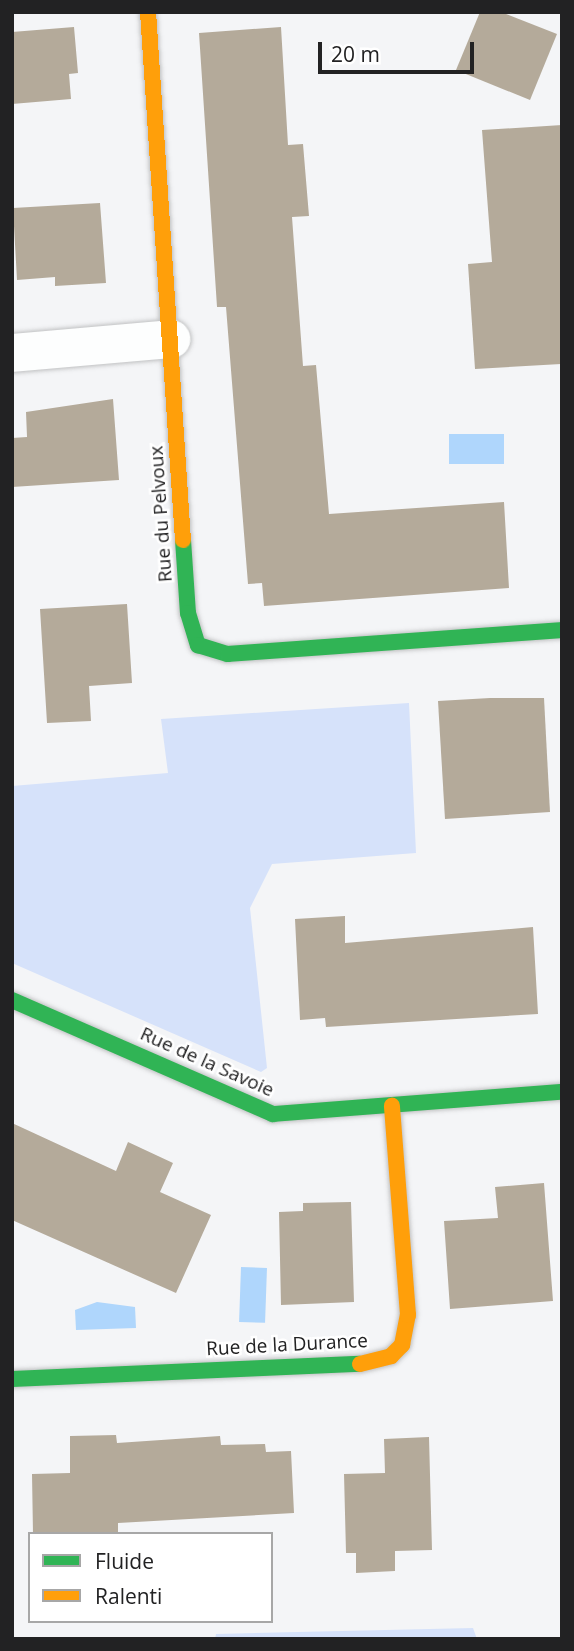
<!DOCTYPE html>
<html>
<head>
<meta charset="utf-8">
<style>
	body { margin:0 }
	#map { position:relative; width:574px; height:1651px; overflow:hidden; background:#f4f5f7; font-family:"Open Sans",sans-serif }
	div>[style] { position:absolute }
	.green>* { inset:0; background:#d6e2fa }
	.water>* { inset:0; background:#afd6fc; transform-origin:0 0 }
	.building>* { inset:0; background:#b4aa9a }
	.roads { filter:drop-shadow(0 0 2px #c1c2c3) drop-shadow(0 0 2px #c1c2c3) }
	.street>* { height:38px; margin:-19px; padding:0 19px; transform-origin:19px; border-radius:19px; background:#fdfefe }
	.fast>* { height:16px; margin:-8px; padding:0 8px; transform-origin:8px; border-radius:8px; background:#30b455 }
	.slow>* { height:16px; margin:-8px; padding:0 8px; transform-origin:8px; border-radius:8px; background:#ff9f0a }
	span { translate:-50% -50%; white-space:nowrap; text-align:center; line-height:1.15; -webkit-text-stroke:5px #fff; paint-order:stroke }
	.street-label { font-size:19px; color:#222223 }
	.frame { position:absolute; inset:0; border:14px solid #222223; pointer-events:none }
	.legend { position:absolute; left:28px; top:1532px; width:245px; height:91px; box-sizing:border-box; background:#fff; border:2px solid #a7a7a7; margin:0; padding:9px 12px; list-style:none; font-size:21px; color:#222223 }
	.legend li { display:flex; align-items:center; gap:14px; height:35px }
	.legend b { width:35px; border:2px solid #a7a7a7 }
	.scale { position:absolute; left:318px; top:42px; width:156px; height:32px; box-sizing:border-box; border:4px solid #222223; border-top:0; padding-left:9px; font-size:21px; line-height:24px; white-space:nowrap; color:#222223; -webkit-text-stroke:5px #fff; paint-order:stroke }
</style>
</head>
<body>
<div id="map">
	<div class="green">
		<i style="clip-path:polygon(409px 703px,416px 853px,272px 864px,250px 908px,267px 1068px,261px 1072px,12px 963px,12px 786px,168px 773px,161px 719px)"></i>
		<i style="clip-path:polygon(473px 1628px,477px 1639px,215px 1639px,216px 1634px)"></i>
	</div>
	<div class="water">
		<i style="left:504px;top:434px;width:30px;height:55px;rotate:90deg"></i>
		<i style="left:241px;top:1267px;width:26px;height:55px;rotate:2deg"></i>
		<i style="clip-path:polygon(97px 1302px,135px 1307px,136px 1328px,76px 1330px,75px 1310px)"></i>
	</div>
	<div class="building">
		<i style="clip-path:polygon(480px 12px,501px 12px,557px 34px,530px 100px,456px 70px)"></i>
		<i style="clip-path:polygon(74px 27px,78px 73px,69px 74px,71px 99px,12px 104px,12px 32px)"></i>
		<i style="clip-path:polygon(281px 27px,288px 145px,303px 144px,309px 216px,292px 217px,303px 366px,316px 365px,329px 514px,504px 502px,509px 588px,264px 606px,262px 583px,248px 584px,226px 307px,217px 307px,199px 33px)"></i>
		<i style="clip-path:polygon(562px 125px,561px 364px,475px 369px,468px 264px,492px 262px,482px 130px)"></i>
		<i style="clip-path:polygon(100px 203px,106px 283px,55px 286px,55px 277px,17px 280px,13px 208px)"></i>
		<i style="clip-path:polygon(113px 399px,119px 480px,12px 487px,12px 438px,27px 437px,26px 412px)"></i>
		<i style="clip-path:polygon(127px 604px,132px 683px,89px 686px,91px 721px,47px 723px,40px 609px)"></i>
		<i style="clip-path:polygon(490px 698px,544px 698px,550px 812px,445px 819px,438px 701px)"></i>
		<i style="clip-path:polygon(345px 916px,345px 943px,533px 927px,538px 1014px,326px 1027px,325px 1018px,300px 1020px,295px 919px)"></i>
		<i style="clip-path:polygon(12px 1123px,116px 1171px,128px 1142px,173px 1163px,160px 1192px,211px 1215px,176px 1293px,12px 1220px)"></i>
		<i style="clip-path:polygon(544px 1183px,553px 1301px,450px 1309px,444px 1221px,498px 1218px,495px 1187px)"></i>
		<i style="clip-path:polygon(351px 1202px,354px 1302px,281px 1305px,279px 1212px,303px 1211px,303px 1203px)"></i>
		<i style="clip-path:polygon(116px 1435px,117px 1443px,220px 1436px,221px 1445px,265px 1444px,266px 1452px,291px 1451px,294px 1513px,118px 1523px,118px 1534px,33px 1534px,32px 1474px,70px 1473px,70px 1436px)"></i>
		<i style="clip-path:polygon(429px 1437px,432px 1550px,395px 1551px,395px 1571px,356px 1573px,356px 1553px,346px 1553px,344px 1474px,385px 1473px,384px 1439px)"></i>
	</div>
	<div class="roads">
		<div class="street">
			<i style="left:12px;top:353px;width:160px;rotate:-5deg"></i>
		</div>
		<div class="fast">
			<i style="left:183px;top:540px;width:73px;rotate:86.1deg"></i>
			<i style="left:188px;top:613px;width:34px;rotate:73deg"></i>
			<i style="left:198px;top:645px;width:31px;rotate:17deg"></i>
			<i style="left:228px;top:654px;width:335px;rotate:-4.1deg"></i>
			<i style="left:12px;top:1000px;width:285px;rotate:23.6deg"></i>
			<i style="left:273px;top:1114px;width:290px;rotate:-4.4deg"></i>
			<i style="left:12px;top:1379px;width:348px;rotate:-2.5deg"></i>
		</div>
		<div class="slow">
			<i style="left:148px;top:12px;width:529px;rotate:86.21deg"></i>
			<i style="left:360px;top:1364px;width:32px;rotate:-14deg"></i>
			<i style="left:391px;top:1356px;width:16px;rotate:-45deg"></i>
			<i style="left:402px;top:1345px;width:31px;rotate:-79deg"></i>
			<i style="left:408px;top:1315px;width:210px;rotate:-94.4deg"></i>
		</div>
	</div>
	<div class="street-label">
		<span style="left:161px;top:514px;rotate:-94deg">Rue du Pelvoux</span>
		<span style="left:207px;top:1062px;rotate:24deg">Rue de la Savoie</span>
		<span style="left:287px;top:1345px;rotate:-3deg">Rue de la Durance</span>
	</div>
	<div class="frame"></div>
	<ul class="legend">
	<li><b style="height:9px;background:#30b455"></b>Fluide</li>
	<li><b style="height:9px;background:#ff9f0a"></b>Ralenti</li>
	</ul>
	<div class="scale">20 m</div>
</div>
</body>
</html>
